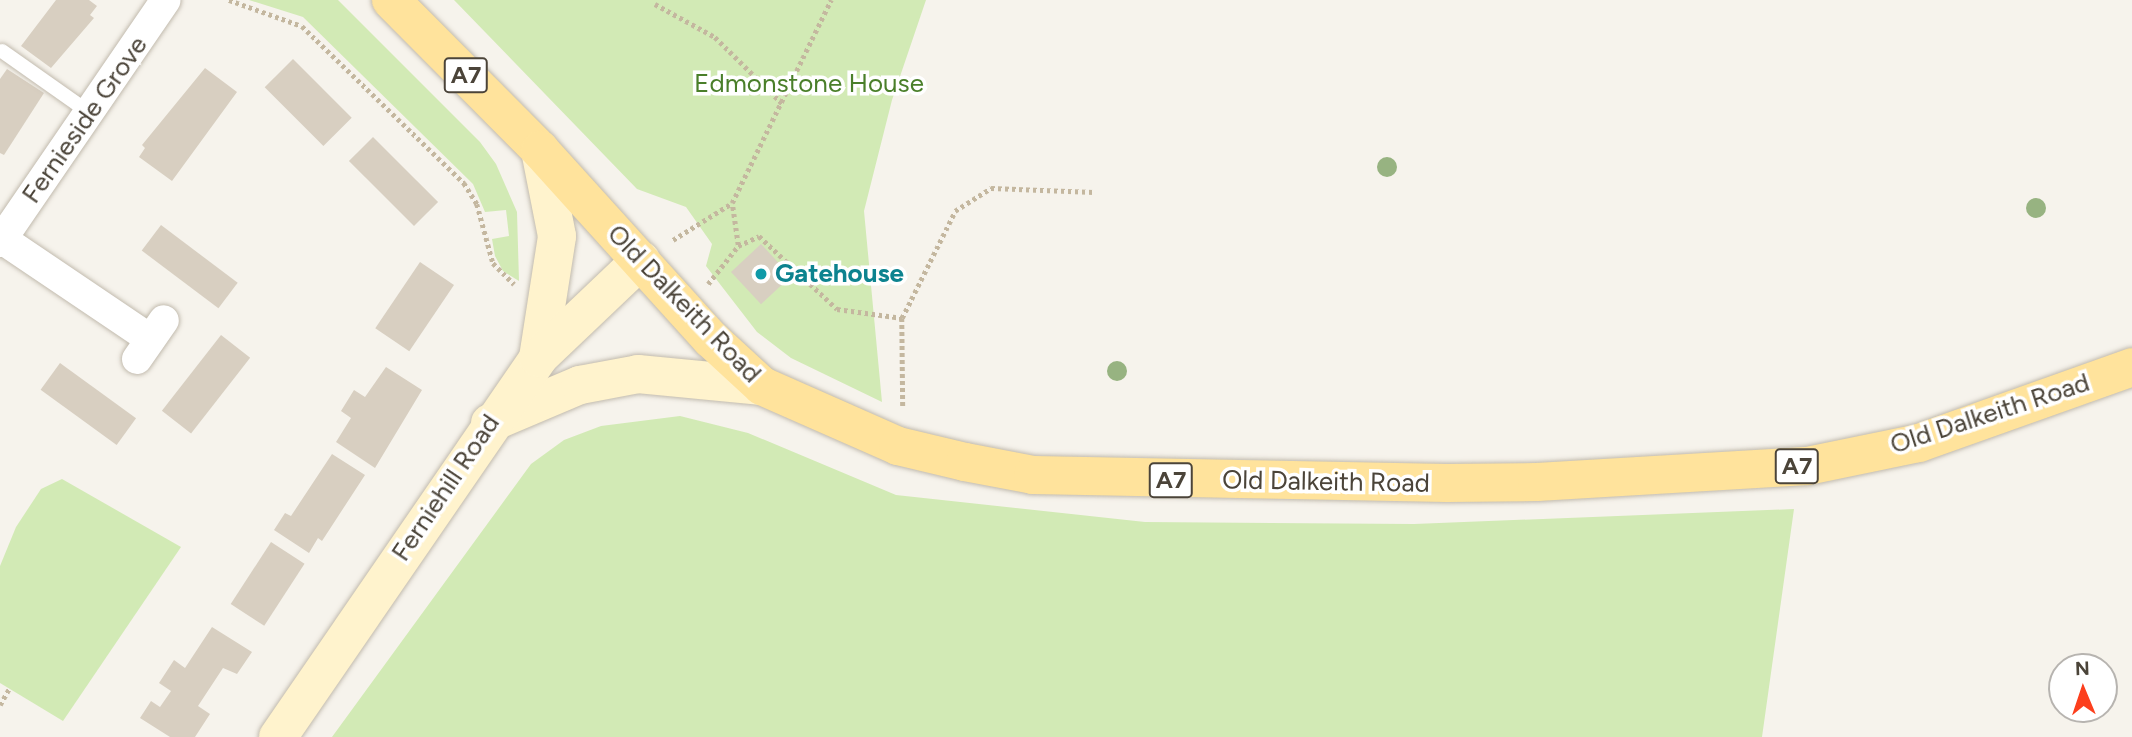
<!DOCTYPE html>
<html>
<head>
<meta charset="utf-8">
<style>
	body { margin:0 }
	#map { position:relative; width:2132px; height:737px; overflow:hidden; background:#f6f3ec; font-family:Figtree,sans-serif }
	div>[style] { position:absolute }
	.green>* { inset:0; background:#d2eab5 }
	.building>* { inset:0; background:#d8cfc1; transform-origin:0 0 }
	.path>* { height:4.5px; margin-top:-2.25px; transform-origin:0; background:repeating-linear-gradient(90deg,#c4b79f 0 3.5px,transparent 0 7px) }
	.roads { filter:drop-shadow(0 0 2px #c2bbae) drop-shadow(0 0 2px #c2bbae) }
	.lane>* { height:14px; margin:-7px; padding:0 7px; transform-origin:7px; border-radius:7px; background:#fff }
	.street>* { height:30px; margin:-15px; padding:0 15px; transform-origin:15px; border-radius:15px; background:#fff }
	.secondary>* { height:38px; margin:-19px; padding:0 19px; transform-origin:19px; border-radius:19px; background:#fff3cd }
	.primary>* { height:38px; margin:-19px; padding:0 19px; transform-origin:19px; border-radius:19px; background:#ffe39c }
	.trees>* { width:20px; height:20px; margin:-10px; border-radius:50%; background:#97b381 }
	.dots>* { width:19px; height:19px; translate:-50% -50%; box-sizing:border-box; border:4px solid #fff; border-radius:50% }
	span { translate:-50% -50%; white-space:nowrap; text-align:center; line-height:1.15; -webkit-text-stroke:7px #fff; paint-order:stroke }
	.shield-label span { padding:2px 5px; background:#fff; border:2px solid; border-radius:5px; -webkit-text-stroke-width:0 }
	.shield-label { font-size:24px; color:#4b4439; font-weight:700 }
	.park-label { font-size:26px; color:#4a7f2a }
	.street-label { font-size:26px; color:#4b4439 }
	.culture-label { font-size:26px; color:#0d838f; font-weight:700 }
	.left { translate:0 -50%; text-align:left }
	.north { position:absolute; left:2048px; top:653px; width:70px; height:70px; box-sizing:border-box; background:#fff; border:2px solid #b7b4b0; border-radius:50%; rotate:358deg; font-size:19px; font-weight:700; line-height:28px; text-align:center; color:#4b4439 }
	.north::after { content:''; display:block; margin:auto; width:24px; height:32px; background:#fc3f1d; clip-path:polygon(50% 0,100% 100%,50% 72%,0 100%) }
</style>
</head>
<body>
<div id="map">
	<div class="green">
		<i style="clip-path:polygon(249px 0,338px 0,480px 142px,496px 164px,517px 212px,519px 281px,503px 271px,495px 256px,492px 239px,509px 236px,506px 210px,485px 212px,473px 184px,303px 17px)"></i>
		<i style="clip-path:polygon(454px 0,926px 0,892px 100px,864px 211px,882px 402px,791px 358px,757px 332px,706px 266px,712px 244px,686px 207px,637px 189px)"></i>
		<i style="clip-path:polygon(680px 416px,748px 433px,896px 495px,1145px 522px,1414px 524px,1794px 509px,1762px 737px,332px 737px,531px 464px,564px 440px,601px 426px)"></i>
		<i style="clip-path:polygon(62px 479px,181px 547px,63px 721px,0 683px,0 566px,16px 527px,41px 489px)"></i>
	</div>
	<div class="building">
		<i style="clip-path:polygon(56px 0,89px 0,97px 6px,90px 15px,94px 18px,51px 68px,21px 46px)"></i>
		<i style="left:293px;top:59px;width:83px;height:40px;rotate:45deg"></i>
		<i style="clip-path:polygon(205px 68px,237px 92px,172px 181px,139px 157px,145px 148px,142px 145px)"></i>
		<i style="clip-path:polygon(7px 69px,44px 93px,4px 155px,0 153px,0 79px)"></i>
		<i style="left:373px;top:137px;width:92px;height:34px;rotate:45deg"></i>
		<i style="left:161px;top:225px;width:96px;height:32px;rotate:37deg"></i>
		<i style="left:761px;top:244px;width:44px;height:41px;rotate:47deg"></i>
		<i style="left:420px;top:262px;width:41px;height:80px;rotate:34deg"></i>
		<i style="left:221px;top:335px;width:37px;height:96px;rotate:38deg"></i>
		<i style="left:60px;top:363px;width:94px;height:33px;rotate:36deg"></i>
		<i style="clip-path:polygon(386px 367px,422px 390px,375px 468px,336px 442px,351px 418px,341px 411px,354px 390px,365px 397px)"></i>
		<i style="clip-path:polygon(332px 454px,365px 475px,322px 541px,318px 538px,309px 553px,274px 530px,285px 513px,291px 516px)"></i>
		<i style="left:271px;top:542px;width:40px;height:74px;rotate:33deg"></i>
		<i style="clip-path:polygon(212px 627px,252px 652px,237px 674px,223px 668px,198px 706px,210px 714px,195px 737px,170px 737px,140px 718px,151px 701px,160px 707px,171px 691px,159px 683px,174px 660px,185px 668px)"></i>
	</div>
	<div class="path">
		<i style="left:229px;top:0;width:77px;rotate:19.6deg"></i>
		<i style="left:302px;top:26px;width:226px;rotate:44.1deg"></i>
		<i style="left:464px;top:183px;width:25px;rotate:58deg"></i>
		<i style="left:477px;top:204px;width:61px;rotate:74.8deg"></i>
		<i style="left:493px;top:263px;width:30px;rotate:45deg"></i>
		<i style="left:655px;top:4px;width:68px;rotate:28.8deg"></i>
		<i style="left:715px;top:37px;width:95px;rotate:44.6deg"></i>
		<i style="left:673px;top:240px;width:70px;rotate:-32.1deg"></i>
		<i style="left:738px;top:245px;width:42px;rotate:-98.1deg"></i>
		<i style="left:732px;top:203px;width:226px;rotate:-64deg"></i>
		<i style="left:708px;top:284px;width:48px;rotate:-51.7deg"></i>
		<i style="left:738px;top:246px;width:23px;rotate:-25deg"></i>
		<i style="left:759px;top:236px;width:107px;rotate:43.1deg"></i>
		<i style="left:837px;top:309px;width:66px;rotate:7.9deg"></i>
		<i style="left:902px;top:318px;width:119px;rotate:-63.6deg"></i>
		<i style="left:955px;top:211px;width:43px;rotate:-32.6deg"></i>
		<i style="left:991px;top:188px;width:103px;rotate:2.2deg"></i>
		<i style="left:902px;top:318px;width:90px;rotate:89.4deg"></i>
		<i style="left:0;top:705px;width:18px;rotate:-61deg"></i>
	</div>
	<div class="roads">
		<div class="lane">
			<i style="left:2px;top:51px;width:108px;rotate:35.2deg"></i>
		</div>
		<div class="street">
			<i style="left:2px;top:239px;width:179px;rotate:34deg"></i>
			<i style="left:0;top:242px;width:293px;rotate:-55.6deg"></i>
			<i style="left:137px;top:359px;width:47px;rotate:-55.3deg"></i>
		</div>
		<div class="secondary">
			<i style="left:538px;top:358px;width:123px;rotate:-81.1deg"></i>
			<i style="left:557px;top:236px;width:88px;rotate:-101.2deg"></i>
			<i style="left:490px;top:423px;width:98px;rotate:-22.9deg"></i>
			<i style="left:580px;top:385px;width:59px;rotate:-10.7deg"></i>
			<i style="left:638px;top:374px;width:125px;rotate:5.5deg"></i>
			<i style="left:278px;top:737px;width:460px;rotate:-55.5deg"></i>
			<i style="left:538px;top:358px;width:142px;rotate:-43.6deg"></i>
		</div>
		<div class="primary">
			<i style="left:391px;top:0;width:211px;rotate:45.2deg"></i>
			<i style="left:540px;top:150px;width:255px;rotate:47.9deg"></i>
			<i style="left:711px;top:339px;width:69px;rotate:42.7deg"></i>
			<i style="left:762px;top:386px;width:149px;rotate:23.8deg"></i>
			<i style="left:898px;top:446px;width:69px;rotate:13.4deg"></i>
			<i style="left:965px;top:462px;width:69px;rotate:10.8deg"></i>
			<i style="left:1033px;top:475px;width:414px;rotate:1.1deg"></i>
			<i style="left:1447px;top:483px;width:90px;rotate:-0.6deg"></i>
			<i style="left:1537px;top:482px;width:270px;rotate:-3.4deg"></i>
			<i style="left:1807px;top:466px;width:114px;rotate:-11.6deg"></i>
			<i style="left:1919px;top:443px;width:226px;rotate:-19.6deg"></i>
		</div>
	</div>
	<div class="trees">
		<i style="left:1387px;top:167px"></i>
		<i style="left:2036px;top:208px"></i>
		<i style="left:1117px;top:371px"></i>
	</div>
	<div class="dots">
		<i style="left:761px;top:274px;background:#0f9aa8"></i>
	</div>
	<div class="shield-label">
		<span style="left:466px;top:75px">A7</span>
		<span style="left:1797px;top:466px">A7</span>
		<span style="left:1171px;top:480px">A7</span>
	</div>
	<div class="park-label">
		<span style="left:809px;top:84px">Edmonstone House</span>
	</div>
	<div class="street-label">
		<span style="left:85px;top:120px;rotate:-55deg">Fernieside Grove</span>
		<span style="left:684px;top:304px;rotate:46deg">Old Dalkeith Road</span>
		<span style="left:1990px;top:414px;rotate:-18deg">Old Dalkeith Road</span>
		<span style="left:1326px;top:482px;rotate:1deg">Old Dalkeith Road</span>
		<span style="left:446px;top:488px;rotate:-56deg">Ferniehill Road</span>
	</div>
	<div class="culture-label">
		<span class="left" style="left:775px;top:274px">Gatehouse</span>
	</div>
	<div class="north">N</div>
</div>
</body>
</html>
